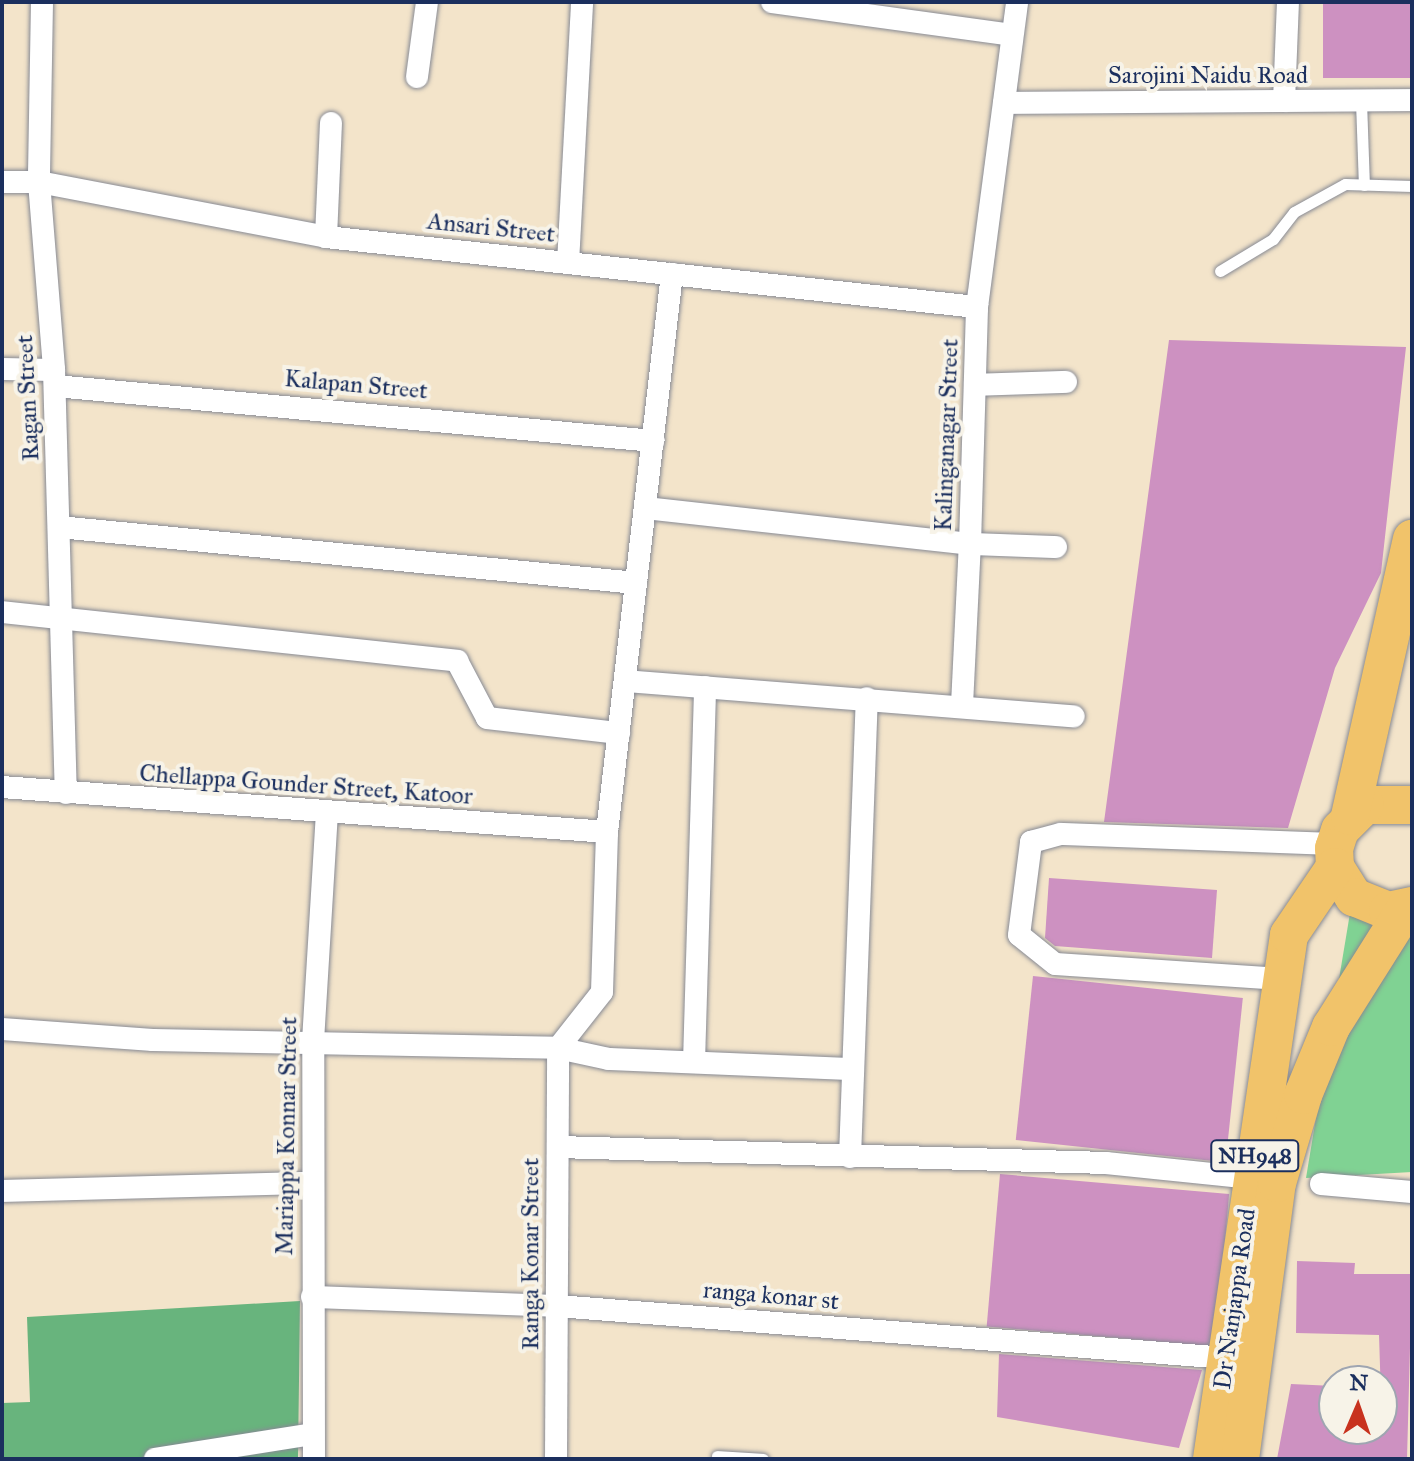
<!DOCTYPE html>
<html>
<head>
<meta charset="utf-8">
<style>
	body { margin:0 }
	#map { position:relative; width:1414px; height:1461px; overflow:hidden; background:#f3e4ca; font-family:"IM FELL Great Primer",serif }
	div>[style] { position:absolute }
	.green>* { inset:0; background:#80d293 }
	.forest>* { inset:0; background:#68b47d }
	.building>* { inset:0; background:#cd91c1; transform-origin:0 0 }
	.roads { filter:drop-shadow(0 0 2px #878a94) drop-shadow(0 0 2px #878a94) }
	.service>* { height:11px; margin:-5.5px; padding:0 5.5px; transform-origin:5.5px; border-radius:5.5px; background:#fff }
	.minor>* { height:22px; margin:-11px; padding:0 11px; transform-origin:11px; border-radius:11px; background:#fff }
	.trunk>* { height:38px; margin:-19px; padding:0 19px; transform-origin:19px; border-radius:19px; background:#f1c36a }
	span { translate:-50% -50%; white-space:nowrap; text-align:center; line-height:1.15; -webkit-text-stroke:8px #f7f3e8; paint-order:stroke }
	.shield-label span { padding:2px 6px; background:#f7f3e8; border:2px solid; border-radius:6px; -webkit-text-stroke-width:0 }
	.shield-label { font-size:22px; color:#1b2f5e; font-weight:700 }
	.street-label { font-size:24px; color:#1b2f5e }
	.frame { position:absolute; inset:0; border:4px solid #1b2f5e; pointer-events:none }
	.north { position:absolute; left:1318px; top:1365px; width:80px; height:80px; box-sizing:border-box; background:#f7f3e8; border:2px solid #9fa5b1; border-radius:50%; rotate:2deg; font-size:22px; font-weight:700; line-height:32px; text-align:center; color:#1b2f5e }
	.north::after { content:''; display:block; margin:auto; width:28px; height:36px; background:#c8321e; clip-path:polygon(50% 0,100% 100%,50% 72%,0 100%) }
</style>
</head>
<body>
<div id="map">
	<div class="green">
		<i style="clip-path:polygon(1412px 896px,1412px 1172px,1306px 1178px,1351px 907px)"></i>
	</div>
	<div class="forest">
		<i style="clip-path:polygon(300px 1301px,298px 1459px,2px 1459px,2px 1403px,30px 1402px,27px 1317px)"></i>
	</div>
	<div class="building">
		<i style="left:1323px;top:2px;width:89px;height:76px"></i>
		<i style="clip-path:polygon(1169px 340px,1406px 347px,1381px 573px,1335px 668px,1288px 828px,1104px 822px)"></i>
		<i style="clip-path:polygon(1049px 878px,1217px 890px,1212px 958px,1055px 946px,1045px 938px)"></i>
		<i style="left:1033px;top:976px;width:211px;height:165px;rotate:6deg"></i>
		<i style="left:1000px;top:1174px;width:230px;height:153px;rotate:5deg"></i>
		<i style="clip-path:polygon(1297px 1261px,1355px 1263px,1354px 1274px,1412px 1274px,1407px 1459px,1277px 1459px,1291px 1384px,1334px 1386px,1334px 1429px,1382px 1429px,1379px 1335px,1296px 1333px)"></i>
		<i style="clip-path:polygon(999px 1354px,1202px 1370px,1179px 1448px,997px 1417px)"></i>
	</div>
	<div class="roads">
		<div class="service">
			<i style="left:1361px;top:101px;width:84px;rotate:88deg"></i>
			<i style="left:1220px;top:271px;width:62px;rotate:-31.1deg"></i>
			<i style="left:1273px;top:239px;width:34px;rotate:-52deg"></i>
			<i style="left:1294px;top:212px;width:58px;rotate:-28.8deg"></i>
			<i style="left:1345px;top:184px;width:67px;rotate:1.7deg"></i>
			<i style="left:717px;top:1456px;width:46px;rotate:3.7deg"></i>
		</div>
		<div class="minor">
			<i style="left:42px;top:2px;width:180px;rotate:91deg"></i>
			<i style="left:39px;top:182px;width:189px;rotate:85.4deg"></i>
			<i style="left:54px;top:370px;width:423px;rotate:88.4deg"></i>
			<i style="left:772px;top:2px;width:242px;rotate:7.8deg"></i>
			<i style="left:417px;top:77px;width:76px;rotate:-82.4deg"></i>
			<i style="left:1284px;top:101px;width:99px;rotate:-87.7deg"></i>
			<i style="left:1004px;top:103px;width:408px;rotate:-0.4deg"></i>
			<i style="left:2px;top:182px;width:37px"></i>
			<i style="left:39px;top:182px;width:292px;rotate:10.8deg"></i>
			<i style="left:326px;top:237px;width:655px;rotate:6.14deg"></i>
			<i style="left:326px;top:237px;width:114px;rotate:-87.5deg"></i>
			<i style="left:568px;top:263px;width:261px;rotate:-86.9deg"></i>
			<i style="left:2px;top:369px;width:52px;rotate:1.1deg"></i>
			<i style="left:975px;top:385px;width:91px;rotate:-1.9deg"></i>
			<i style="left:55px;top:386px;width:601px;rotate:5.25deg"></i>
			<i style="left:645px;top:508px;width:327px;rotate:6.3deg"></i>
			<i style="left:970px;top:544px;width:237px;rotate:-88.3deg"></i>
			<i style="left:977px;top:307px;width:308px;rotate:-82.5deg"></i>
			<i style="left:59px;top:527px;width:580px;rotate:5.54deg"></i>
			<i style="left:2px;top:612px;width:458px;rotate:6.1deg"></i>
			<i style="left:457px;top:661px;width:64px;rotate:62.2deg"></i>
			<i style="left:487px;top:718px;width:133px;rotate:6.5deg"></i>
			<i style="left:625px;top:681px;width:450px;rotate:4.5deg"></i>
			<i style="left:962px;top:705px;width:161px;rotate:-87.2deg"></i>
			<i style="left:970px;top:544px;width:86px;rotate:2deg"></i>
			<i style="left:2px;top:787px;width:607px;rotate:4.25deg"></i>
			<i style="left:1281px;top:979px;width:226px;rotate:-176.2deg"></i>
			<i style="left:1055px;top:964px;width:46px;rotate:-141.1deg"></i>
			<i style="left:1019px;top:935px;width:94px;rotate:-82.6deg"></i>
			<i style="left:1031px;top:842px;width:31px;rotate:-15deg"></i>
			<i style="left:1061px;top:834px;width:275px;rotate:2.1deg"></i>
			<i style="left:2px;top:1029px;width:151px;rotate:4.2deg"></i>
			<i style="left:153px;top:1040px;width:405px;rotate:1.1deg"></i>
			<i style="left:558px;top:1048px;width:52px;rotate:12.2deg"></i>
			<i style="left:609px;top:1059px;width:241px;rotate:2.4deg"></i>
			<i style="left:558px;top:1048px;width:71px;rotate:-51.8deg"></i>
			<i style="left:602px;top:992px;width:160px;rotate:-88.2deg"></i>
			<i style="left:607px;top:832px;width:562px;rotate:-83.36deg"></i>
			<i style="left:694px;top:1062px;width:375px;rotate:-88.3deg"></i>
			<i style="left:558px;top:1147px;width:548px;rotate:1.67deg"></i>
			<i style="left:1106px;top:1163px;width:147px;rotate:5.9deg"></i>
			<i style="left:850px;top:1157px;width:459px;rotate:-87.9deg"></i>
			<i style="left:1321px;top:1184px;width:91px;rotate:5deg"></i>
			<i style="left:2px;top:1191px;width:310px;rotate:-1.5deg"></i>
			<i style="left:312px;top:1297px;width:245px;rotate:2.1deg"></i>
			<i style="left:557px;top:1306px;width:671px;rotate:4.44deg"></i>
			<i style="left:155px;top:1459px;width:160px;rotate:-9deg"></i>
			<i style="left:314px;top:1459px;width:418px;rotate:-90.1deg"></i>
			<i style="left:313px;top:1041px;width:226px;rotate:-86.5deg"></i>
			<i style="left:556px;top:1459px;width:411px;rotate:-89.7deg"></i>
		</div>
		<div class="trunk">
			<i style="left:1412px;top:805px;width:47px;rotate:180deg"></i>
			<i style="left:1365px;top:805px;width:35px;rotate:135deg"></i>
			<i style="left:1340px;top:830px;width:19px;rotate:108deg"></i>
			<i style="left:1334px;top:848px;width:19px;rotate:87deg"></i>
			<i style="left:1335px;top:867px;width:36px;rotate:58deg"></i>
			<i style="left:1354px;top:897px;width:37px;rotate:22deg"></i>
			<i style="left:1388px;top:911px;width:25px;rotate:-12deg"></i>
			<i style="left:1350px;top:816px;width:284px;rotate:-77.4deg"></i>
			<i style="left:1212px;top:1459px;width:530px;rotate:-81.64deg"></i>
			<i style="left:1289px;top:935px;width:82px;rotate:-55.9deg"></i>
			<i style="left:1240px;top:1459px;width:278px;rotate:-82.4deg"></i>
			<i style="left:1277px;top:1183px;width:92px;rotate:-73.5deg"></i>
			<i style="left:1303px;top:1095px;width:74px;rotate:-67.6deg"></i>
			<i style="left:1331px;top:1027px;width:141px;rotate:-57.8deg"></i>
		</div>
	</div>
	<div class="shield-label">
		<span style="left:1255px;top:1156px">NH948</span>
	</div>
	<div class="street-label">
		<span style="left:1208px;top:76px">Sarojini Naidu Road</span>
		<span style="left:491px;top:228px;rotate:6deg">Ansari Street</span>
		<span style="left:356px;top:385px;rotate:5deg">Kalapan Street</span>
		<span style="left:28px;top:398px;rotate:-93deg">Ragan Street</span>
		<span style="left:947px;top:435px;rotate:-88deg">Kalinganagar Street</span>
		<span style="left:306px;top:785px;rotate:4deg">Chellappa Gounder Street, Katoor</span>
		<span style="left:287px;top:1136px;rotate:-89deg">Mariappa Konnar Street</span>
		<span style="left:531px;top:1254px;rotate:-90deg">Ranga Konar Street</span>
		<span style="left:771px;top:1296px;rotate:5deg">ranga konar st</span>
		<span style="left:1235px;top:1299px;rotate:-82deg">Dr Nanjappa Road</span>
	</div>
	<div class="frame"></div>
	<div class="north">N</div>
</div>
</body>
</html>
